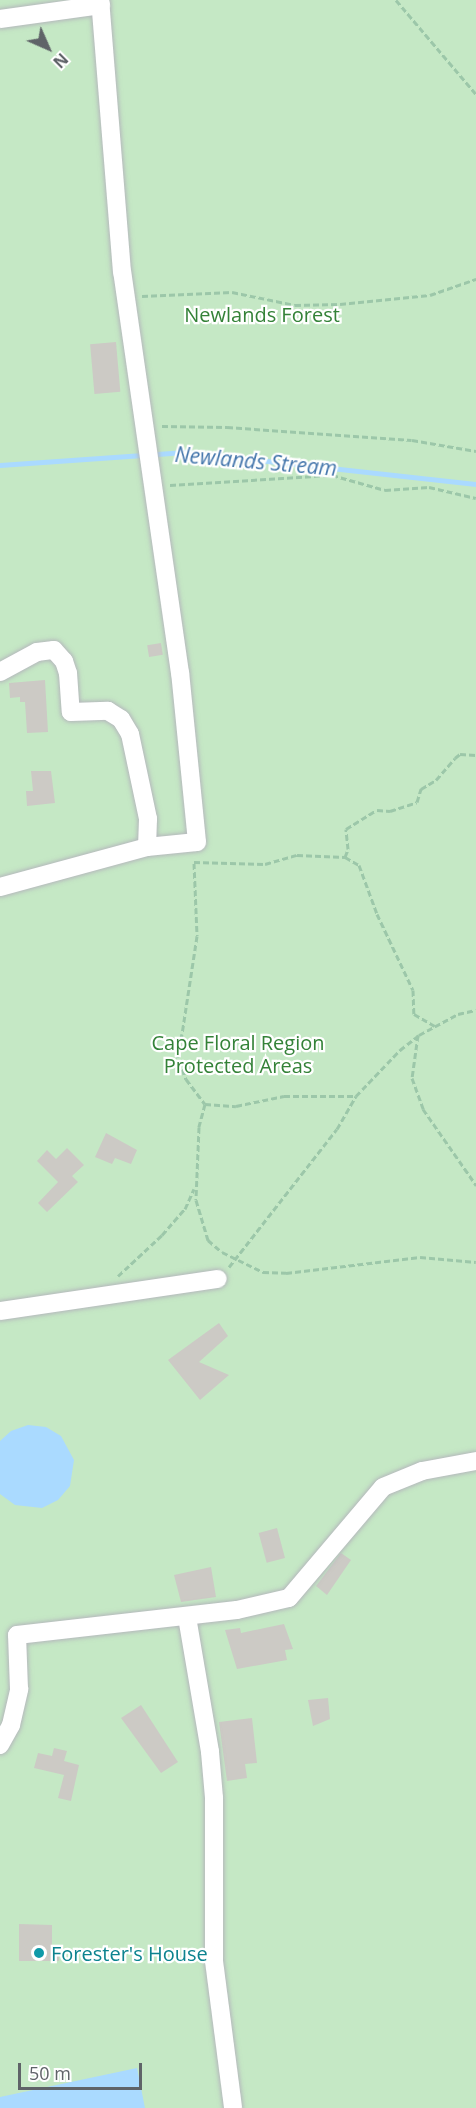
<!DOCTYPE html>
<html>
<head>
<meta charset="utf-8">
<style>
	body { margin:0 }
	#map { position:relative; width:476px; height:2108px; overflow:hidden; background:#f1efe8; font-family:"Open Sans",sans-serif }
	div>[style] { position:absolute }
	.green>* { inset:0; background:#c5e8c5; transform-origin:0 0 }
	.water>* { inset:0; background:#aadaff }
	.stream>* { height:5px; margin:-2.5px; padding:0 2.5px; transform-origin:2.5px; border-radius:2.5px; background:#aadaff }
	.building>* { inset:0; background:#cccac5; transform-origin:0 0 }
	.path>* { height:3px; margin-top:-1.5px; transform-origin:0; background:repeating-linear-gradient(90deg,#9cc7a9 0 6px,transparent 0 9px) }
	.roads { filter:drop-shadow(0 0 2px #b5b8bc) drop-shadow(0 0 2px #b5b8bc) }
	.minor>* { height:18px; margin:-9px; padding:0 9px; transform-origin:9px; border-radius:9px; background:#fff }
	.dots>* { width:16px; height:16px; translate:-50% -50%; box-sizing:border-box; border:3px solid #fff; border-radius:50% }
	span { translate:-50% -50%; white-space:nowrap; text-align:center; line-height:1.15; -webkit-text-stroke:4.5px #fff; paint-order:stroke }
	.park-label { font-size:20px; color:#348238 }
	.culture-label { font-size:20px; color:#0d838f }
	.left { translate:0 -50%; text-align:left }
	.water-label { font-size:21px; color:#4174aa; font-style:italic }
	.north { position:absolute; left:18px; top:18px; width:60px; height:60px; -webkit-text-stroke:4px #fff; paint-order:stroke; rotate:135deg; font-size:16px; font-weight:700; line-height:24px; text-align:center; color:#5f6368 }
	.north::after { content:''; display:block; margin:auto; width:21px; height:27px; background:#5f6368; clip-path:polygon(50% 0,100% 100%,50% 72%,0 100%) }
	.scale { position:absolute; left:18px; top:2063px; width:124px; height:27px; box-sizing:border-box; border:3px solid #5f6368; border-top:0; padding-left:8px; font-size:18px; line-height:21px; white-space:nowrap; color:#5f6368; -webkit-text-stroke:4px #fff; paint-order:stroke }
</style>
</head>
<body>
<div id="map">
	<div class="green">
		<i style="left:0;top:0;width:476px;height:2108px"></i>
	</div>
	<div class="water">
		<i style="clip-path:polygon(28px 1425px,46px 1427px,61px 1436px,74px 1460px,70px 1486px,58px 1500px,42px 1508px,15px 1505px,0 1494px,0 1441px,11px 1431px)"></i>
		<i style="clip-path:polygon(137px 2068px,145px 2108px,0 2108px,0 2097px)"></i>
	</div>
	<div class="stream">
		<i style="left:0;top:465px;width:186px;rotate:-4deg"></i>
		<i style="left:186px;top:452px;width:292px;rotate:6.3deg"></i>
	</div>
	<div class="building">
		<i style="left:116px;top:342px;width:50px;height:26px;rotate:85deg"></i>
		<i style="left:161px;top:643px;width:12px;height:14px;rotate:81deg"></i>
		<i style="clip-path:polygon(45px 680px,48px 732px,27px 733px,25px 702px,20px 702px,20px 697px,10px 698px,9px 683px)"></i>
		<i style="clip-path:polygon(31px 771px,51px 771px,55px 803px,27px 806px,26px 791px,33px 791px)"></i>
		<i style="clip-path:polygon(106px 1133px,137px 1150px,131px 1164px,115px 1158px,112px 1164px,95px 1157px)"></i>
		<i style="clip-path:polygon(67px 1148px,84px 1165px,72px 1176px,78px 1182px,47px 1212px,38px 1203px,58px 1182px,37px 1161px,47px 1150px,56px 1159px)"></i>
		<i style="clip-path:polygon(219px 1323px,228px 1336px,199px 1362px,229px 1375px,200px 1400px,168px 1360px)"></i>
		<i style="left:277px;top:1528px;width:31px;height:19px;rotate:75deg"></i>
		<i style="clip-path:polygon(341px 1553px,351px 1560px,327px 1595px,316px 1586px)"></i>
		<i style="clip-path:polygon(211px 1567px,216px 1597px,181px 1602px,174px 1575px)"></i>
		<i style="clip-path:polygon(284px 1624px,293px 1649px,285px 1650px,287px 1660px,237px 1669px,225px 1630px,240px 1628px,241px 1633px)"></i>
		<i style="clip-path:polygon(328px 1698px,330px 1719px,313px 1726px,308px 1700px)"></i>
		<i style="clip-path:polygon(141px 1705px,178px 1762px,161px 1773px,121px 1718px)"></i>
		<i style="clip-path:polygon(252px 1718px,257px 1763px,245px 1764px,247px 1778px,227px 1781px,219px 1722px)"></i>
		<i style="clip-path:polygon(54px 1748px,67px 1751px,64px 1761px,79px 1765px,71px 1801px,58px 1798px,64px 1775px,34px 1768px,38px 1753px,52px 1756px)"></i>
		<i style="clip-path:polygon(19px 1924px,52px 1925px,52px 1945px,59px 1945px,59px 1961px,19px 1961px)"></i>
	</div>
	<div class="path">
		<i style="left:396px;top:0;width:123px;rotate:49.6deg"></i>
		<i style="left:142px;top:296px;width:90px;rotate:-2.5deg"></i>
		<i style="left:232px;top:292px;width:64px;rotate:11.7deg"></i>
		<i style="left:295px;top:305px;width:45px;rotate:-1.3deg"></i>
		<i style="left:340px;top:304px;width:90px;rotate:-5.7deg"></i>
		<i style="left:430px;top:295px;width:49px;rotate:-19.2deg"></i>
		<i style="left:162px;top:426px;width:65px;rotate:0.9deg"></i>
		<i style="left:227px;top:427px;width:185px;rotate:4deg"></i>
		<i style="left:412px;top:440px;width:65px;rotate:9.8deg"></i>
		<i style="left:170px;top:485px;width:162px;rotate:-3.5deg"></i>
		<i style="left:332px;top:475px;width:55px;rotate:15.8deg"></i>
		<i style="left:385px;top:490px;width:44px;rotate:-3.9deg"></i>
		<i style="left:429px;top:487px;width:48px;rotate:13.2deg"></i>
		<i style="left:345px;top:857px;width:16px;rotate:30deg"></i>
		<i style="left:359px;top:865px;width:52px;rotate:69.8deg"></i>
		<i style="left:377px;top:914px;width:84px;rotate:64.7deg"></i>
		<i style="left:413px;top:990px;width:24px;rotate:88deg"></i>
		<i style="left:414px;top:1014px;width:24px;rotate:30deg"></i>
		<i style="left:194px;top:862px;width:71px;rotate:1.6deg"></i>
		<i style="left:265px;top:864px;width:33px;rotate:-16deg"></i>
		<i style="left:297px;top:855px;width:48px;rotate:2.4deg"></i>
		<i style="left:345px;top:857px;width:9px;rotate:-69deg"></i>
		<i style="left:348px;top:849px;width:20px;rotate:-96deg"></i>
		<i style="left:346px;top:829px;width:36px;rotate:-32deg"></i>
		<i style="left:377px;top:810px;width:13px;rotate:4deg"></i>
		<i style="left:390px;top:811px;width:28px;rotate:-18deg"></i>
		<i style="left:417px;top:802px;width:14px;rotate:-73deg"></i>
		<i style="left:421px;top:789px;width:17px;rotate:-31deg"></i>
		<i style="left:436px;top:780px;width:29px;rotate:-49deg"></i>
		<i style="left:455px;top:758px;width:6px;rotate:-39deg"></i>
		<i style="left:460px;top:754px;width:16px;rotate:4deg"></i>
		<i style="left:194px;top:863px;width:73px;rotate:87.6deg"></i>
		<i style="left:197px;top:936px;width:99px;rotate:98.7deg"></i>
		<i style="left:182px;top:1034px;width:19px;rotate:108deg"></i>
		<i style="left:176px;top:1052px;width:29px;rotate:70deg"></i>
		<i style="left:186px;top:1079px;width:31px;rotate:53deg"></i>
		<i style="left:205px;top:1104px;width:31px;rotate:4deg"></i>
		<i style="left:236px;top:1106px;width:49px;rotate:-11.8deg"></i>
		<i style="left:284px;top:1096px;width:72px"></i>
		<i style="left:418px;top:1035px;width:43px;rotate:97.9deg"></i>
		<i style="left:412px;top:1078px;width:33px;rotate:70deg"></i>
		<i style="left:423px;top:1109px;width:93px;rotate:55.1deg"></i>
		<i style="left:205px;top:1104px;width:24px;rotate:105deg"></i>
		<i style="left:199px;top:1127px;width:73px;rotate:92.4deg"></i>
		<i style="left:196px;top:1200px;width:42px;rotate:73.3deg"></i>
		<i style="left:208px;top:1240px;width:18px;rotate:41deg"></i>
		<i style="left:222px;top:1252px;width:46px;rotate:26deg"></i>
		<i style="left:263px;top:1272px;width:23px;rotate:2deg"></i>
		<i style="left:286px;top:1273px;width:135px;rotate:-6.8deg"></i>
		<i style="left:420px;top:1257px;width:56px;rotate:5.1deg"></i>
		<i style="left:229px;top:1267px;width:175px;rotate:-52deg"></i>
		<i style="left:337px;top:1129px;width:38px;rotate:-60deg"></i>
		<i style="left:356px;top:1096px;width:64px;rotate:-46.3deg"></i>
		<i style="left:400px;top:1050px;width:24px;rotate:-38deg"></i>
		<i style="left:419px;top:1035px;width:44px;rotate:-28.3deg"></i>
		<i style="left:458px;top:1014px;width:18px;rotate:-13deg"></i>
		<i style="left:118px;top:1276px;width:60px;rotate:-43deg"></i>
		<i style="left:162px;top:1235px;width:35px;rotate:-49deg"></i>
		<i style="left:185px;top:1209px;width:22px;rotate:-66deg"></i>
	</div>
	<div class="roads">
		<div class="minor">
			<i style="left:0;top:19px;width:102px;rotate:-7.9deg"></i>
			<i style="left:0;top:672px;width:42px;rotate:-28.4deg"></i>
			<i style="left:37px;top:652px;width:17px;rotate:-7deg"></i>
			<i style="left:54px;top:650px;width:15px;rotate:48deg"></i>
			<i style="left:64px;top:661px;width:13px;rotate:72deg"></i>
			<i style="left:68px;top:673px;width:39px;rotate:86deg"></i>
			<i style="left:71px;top:712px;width:37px;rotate:-2deg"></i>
			<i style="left:108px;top:711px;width:15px;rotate:32deg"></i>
			<i style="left:121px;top:719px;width:17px;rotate:59deg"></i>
			<i style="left:130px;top:734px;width:87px;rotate:78deg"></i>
			<i style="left:148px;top:819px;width:28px;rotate:92deg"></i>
			<i style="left:0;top:887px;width:152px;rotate:-15.2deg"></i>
			<i style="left:147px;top:847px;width:50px;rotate:-5.7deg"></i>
			<i style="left:197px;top:842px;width:170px;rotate:-95.7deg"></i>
			<i style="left:180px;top:673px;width:405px;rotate:-98.2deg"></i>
			<i style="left:122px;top:272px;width:273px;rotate:-94.6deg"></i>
			<i style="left:0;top:1311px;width:220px;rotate:-8.4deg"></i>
			<i style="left:187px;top:1617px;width:137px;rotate:80.3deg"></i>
			<i style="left:210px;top:1752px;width:46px;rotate:85deg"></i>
			<i style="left:214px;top:1798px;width:163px;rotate:90deg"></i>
			<i style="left:214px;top:1961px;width:148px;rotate:82.6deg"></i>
			<i style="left:0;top:1745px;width:23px;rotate:-61deg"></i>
			<i style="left:11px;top:1725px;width:37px;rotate:-77deg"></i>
			<i style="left:19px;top:1689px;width:54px;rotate:-92.1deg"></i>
			<i style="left:17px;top:1635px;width:221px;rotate:-6.5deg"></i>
			<i style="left:237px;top:1610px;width:53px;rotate:-13deg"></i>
			<i style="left:289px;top:1598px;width:145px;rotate:-49.7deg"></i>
			<i style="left:383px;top:1487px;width:42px;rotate:-22.3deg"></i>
			<i style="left:422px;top:1471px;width:55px;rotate:-10.5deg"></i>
		</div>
	</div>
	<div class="dots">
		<i style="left:39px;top:1953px;background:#0f9aa8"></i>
	</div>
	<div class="park-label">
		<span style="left:262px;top:314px">Newlands Forest</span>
		<span style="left:238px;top:1054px">Cape Floral Region<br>Protected Areas</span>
	</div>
	<div class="culture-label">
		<span class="left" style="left:51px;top:1953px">Forester's House</span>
	</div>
	<div class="water-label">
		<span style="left:256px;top:461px;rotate:5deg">Newlands Stream</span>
	</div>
	<div class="north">N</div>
	<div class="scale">50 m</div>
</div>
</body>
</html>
